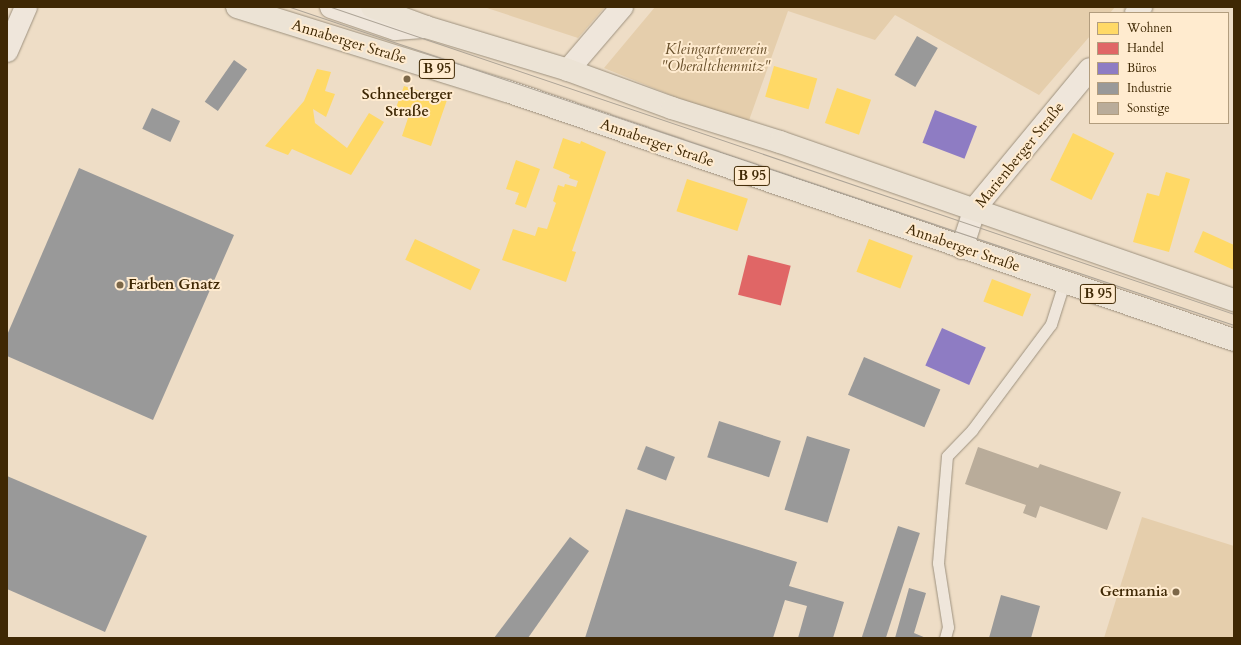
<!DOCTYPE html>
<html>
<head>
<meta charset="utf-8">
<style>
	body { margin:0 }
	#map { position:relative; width:1241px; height:645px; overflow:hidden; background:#eeddc6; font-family:Cardo,serif }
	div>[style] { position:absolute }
	.green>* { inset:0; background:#e5ceac }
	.homes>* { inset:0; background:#ffd966; transform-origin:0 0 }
	.shops>* { inset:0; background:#e06666; transform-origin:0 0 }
	.offices>* { inset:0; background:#8e7cc3; transform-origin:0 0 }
	.industry>* { inset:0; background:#999; transform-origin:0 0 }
	.building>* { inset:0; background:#b9ac9a }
	.roads { filter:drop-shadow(0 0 1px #9d917e) drop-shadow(0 0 1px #9d917e) }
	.lane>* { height:11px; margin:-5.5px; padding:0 5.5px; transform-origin:5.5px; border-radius:5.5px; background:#efe6db }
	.street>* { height:22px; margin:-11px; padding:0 11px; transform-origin:11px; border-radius:11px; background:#efe6db }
	.secondary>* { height:22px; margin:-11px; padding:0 11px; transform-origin:11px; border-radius:11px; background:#efe6db }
	.primary>* { height:22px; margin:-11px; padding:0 11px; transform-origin:11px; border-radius:11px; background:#ece3d5 }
	.tram>* { height:1px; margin:-0.5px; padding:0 0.5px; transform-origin:0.5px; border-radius:0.5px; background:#ada497 }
	.dots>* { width:11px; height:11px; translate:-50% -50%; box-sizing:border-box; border:2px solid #ffebcf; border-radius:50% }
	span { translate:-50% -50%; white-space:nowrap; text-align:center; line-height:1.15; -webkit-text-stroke:4px #ffebcf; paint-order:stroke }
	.shield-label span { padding:1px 3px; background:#ffebcf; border:1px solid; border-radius:3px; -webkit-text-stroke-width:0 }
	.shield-label { font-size:14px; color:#3f2804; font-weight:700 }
	.street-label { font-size:15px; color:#3f2804 }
	.park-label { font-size:15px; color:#674e29; font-style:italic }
	.poi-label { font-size:15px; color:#3f2804; font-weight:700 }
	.left { translate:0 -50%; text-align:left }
	.right { translate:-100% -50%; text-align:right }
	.frame { position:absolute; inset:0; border:8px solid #3f2804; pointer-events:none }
	.legend { position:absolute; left:1089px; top:12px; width:140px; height:112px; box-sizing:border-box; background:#ffebcf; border:1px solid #b29d7e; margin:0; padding:5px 7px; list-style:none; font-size:12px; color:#3f2804 }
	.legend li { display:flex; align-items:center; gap:8px; height:20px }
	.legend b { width:20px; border:1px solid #b29d7e }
</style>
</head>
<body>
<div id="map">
	<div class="green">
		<i style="clip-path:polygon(484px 7px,605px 7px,578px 38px)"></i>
		<i style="clip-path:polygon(655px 7px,1115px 7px,1110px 13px,1090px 13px,1090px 36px,1039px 95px,895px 15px,875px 40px,788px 11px,747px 126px,604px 68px)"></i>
		<i style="clip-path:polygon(1142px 517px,1234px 546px,1234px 638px,1104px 638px)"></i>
	</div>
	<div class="homes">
		<i style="left:774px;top:66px;width:45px;height:32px;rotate:16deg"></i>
		<i style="clip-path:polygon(317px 69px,331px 72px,325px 91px,335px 94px,326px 117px,313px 109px,315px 123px,347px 148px,369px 113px,384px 122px,351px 175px,292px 149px,288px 155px,265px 146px,304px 101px)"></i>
		<i style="clip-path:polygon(404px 86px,447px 100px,431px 146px,402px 136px,408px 118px,394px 113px)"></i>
		<i style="left:837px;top:88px;width:36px;height:37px;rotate:19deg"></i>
		<i style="left:1073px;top:133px;width:46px;height:52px;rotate:26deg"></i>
		<i style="clip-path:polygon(563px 138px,580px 144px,581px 141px,606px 152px,572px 251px,576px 252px,566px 282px,502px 260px,513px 229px,535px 236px,538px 227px,547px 229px,556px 203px,553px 201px,558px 185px,564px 187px,565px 184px,576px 187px,578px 181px,569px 178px,570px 175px,553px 168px)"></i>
		<i style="clip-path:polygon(516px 160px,540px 169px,526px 208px,515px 204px,519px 193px,506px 189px)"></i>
		<i style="clip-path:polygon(1166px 172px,1190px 179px,1169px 252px,1133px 242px,1147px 193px,1159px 196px)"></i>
		<i style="left:687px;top:179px;width:64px;height:34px;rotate:18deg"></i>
		<i style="clip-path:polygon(1203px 231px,1234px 245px,1234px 270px,1194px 252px)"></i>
		<i style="left:415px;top:239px;width:72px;height:23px;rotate:25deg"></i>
		<i style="left:869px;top:239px;width:47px;height:35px;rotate:21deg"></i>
		<i style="left:992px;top:279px;width:42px;height:24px;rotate:21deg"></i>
	</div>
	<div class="shops">
		<i style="left:748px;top:255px;width:44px;height:41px;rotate:14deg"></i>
	</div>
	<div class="offices">
		<i style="left:935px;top:110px;width:45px;height:35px;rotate:21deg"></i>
		<i style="left:942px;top:328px;width:48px;height:41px;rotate:24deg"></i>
	</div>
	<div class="industry">
		<i style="left:917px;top:36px;width:24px;height:45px;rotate:30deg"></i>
		<i style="left:234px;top:60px;width:16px;height:51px;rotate:35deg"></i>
		<i style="left:152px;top:108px;width:31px;height:23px;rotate:25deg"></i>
		<i style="clip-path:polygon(79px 168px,234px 235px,153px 420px,7px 356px,7px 335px)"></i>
		<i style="left:864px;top:357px;width:83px;height:41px;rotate:23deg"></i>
		<i style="left:719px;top:421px;width:65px;height:38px;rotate:18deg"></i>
		<i style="left:807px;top:436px;width:45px;height:77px;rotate:17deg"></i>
		<i style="left:646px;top:446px;width:31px;height:25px;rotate:21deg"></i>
		<i style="clip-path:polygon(7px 476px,147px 536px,105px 632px,7px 589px)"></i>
		<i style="clip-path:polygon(626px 509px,797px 562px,789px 586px,844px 602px,833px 638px,798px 638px,807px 606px,785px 600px,773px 638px,585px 638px)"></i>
		<i style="left:898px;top:526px;width:23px;height:117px;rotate:18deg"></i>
		<i style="clip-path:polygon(570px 537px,589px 551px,528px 638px,494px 638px)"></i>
		<i style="clip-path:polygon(909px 588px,926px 593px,914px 633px,926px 638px,895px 638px)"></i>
		<i style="clip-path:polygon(1001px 595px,1040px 606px,1031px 638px,989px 638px)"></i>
	</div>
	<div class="building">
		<i style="clip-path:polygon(978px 447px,1038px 468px,1040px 464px,1121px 492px,1107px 530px,1040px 506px,1036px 518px,1023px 513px,1026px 505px,965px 484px)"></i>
	</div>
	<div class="roads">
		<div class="lane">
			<i style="left:945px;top:638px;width:11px;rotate:-75deg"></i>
			<i style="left:948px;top:627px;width:65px;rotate:-98.9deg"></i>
			<i style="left:938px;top:563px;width:107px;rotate:-85.2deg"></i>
			<i style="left:947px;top:456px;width:36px;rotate:-46deg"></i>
			<i style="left:972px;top:430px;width:132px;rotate:-53.3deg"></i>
			<i style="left:1051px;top:324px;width:43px;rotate:-72.4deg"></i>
		</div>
		<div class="street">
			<i style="left:1136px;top:13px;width:8px;rotate:-50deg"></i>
			<i style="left:7px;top:51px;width:48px;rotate:-66.6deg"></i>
			<i style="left:568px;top:70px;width:83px;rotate:-49.4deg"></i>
			<i style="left:962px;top:248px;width:42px;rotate:-72deg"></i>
			<i style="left:975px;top:208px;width:180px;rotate:-50.4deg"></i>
		</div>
		<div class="secondary">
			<i style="left:331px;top:7px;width:68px;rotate:19deg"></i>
			<i style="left:395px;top:29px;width:31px;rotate:-4deg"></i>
		</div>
		<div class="primary">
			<i style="left:237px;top:7px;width:283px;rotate:17.3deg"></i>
			<i style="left:507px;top:91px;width:768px;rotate:18.91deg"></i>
			<i style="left:372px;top:7px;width:58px;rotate:20.3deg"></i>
			<i style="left:426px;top:27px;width:148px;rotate:16.8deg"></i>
			<i style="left:568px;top:70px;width:111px;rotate:20.1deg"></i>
			<i style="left:672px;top:108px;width:113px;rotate:17.5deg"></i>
			<i style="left:780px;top:142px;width:481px;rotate:19.2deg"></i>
		</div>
	</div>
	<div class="tram">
		<i style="left:290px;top:7px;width:996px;rotate:18.62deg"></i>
		<i style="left:331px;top:7px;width:954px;rotate:18.78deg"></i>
	</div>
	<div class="dots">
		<i style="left:407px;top:79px;background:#7c6748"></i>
		<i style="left:120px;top:285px;background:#7c6748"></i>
		<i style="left:1176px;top:592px;background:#7c6748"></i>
	</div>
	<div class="shield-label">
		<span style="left:437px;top:69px">B 95</span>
		<span style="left:752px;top:176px">B 95</span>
		<span style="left:1098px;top:294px">B 95</span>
	</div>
	<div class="street-label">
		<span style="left:349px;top:42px;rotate:17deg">Annaberger Straße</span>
		<span style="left:657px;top:143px;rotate:19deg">Annaberger Straße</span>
		<span style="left:1020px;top:155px;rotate:-51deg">Marienberger Straße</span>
		<span style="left:963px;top:248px;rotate:19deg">Annaberger Straße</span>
	</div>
	<div class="park-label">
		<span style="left:716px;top:58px">Kleingartenverein<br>"Oberaltchemnitz"</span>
	</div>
	<div class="poi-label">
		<span style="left:407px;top:103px">Schneeberger<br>Straße</span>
		<span class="left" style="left:128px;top:285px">Farben Gnatz</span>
		<span class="right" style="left:1168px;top:592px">Germania</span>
	</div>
	<div class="frame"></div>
	<ul class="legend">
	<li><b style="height:11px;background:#ffd966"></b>Wohnen</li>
	<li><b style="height:11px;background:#e06666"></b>Handel</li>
	<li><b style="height:11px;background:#8e7cc3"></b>Büros</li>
	<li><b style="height:11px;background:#999"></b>Industrie</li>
	<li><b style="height:11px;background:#b9ac9a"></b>Sonstige</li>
	</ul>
</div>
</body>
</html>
